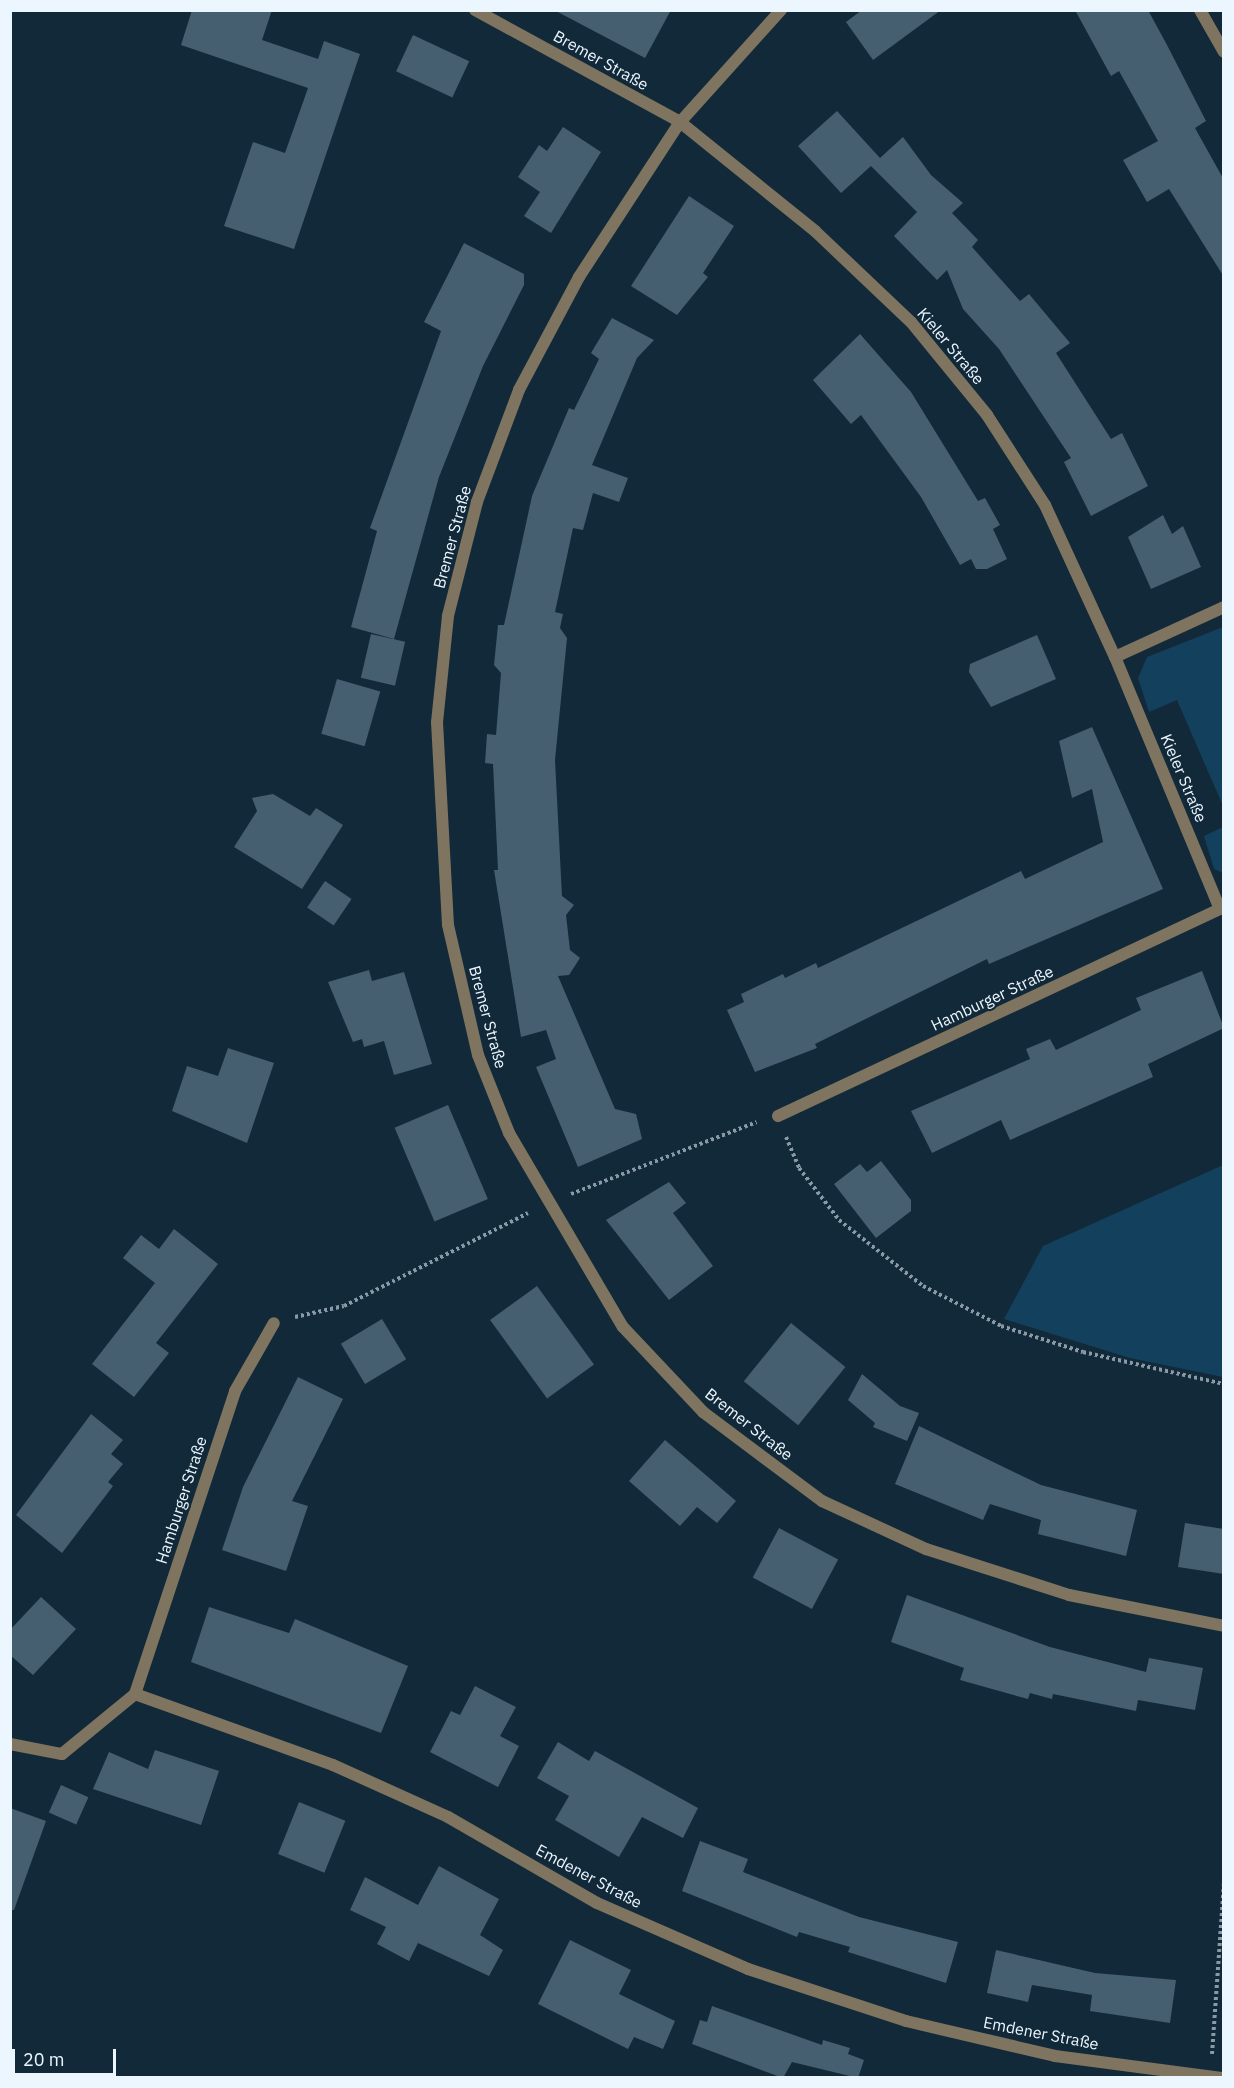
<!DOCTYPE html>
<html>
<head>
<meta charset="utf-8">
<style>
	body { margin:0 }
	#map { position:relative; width:1234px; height:2088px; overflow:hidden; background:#122939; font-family:"IBM Plex Sans",sans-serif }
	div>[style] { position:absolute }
	.green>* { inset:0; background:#13405d }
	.building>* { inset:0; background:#455e70; transform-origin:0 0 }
	.path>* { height:4px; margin-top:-2px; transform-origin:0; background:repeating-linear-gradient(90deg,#899aa6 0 3px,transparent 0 6px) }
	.street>* { height:12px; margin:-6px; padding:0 6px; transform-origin:6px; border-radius:6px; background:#7e745f }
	span { translate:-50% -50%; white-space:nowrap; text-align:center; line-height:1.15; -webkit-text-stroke:4.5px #122939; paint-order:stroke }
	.street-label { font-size:16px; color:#ebf6ff }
	.frame { position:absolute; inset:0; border:12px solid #ebf6ff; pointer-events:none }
	.scale { position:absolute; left:12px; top:2049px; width:104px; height:27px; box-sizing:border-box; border:3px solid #ebf6ff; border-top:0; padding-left:8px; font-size:18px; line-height:21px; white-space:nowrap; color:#ebf6ff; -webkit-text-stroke:4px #122939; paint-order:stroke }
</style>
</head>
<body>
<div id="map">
	<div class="green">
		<i style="clip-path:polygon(1223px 627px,1223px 806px,1177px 700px,1149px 712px,1138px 678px,1147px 657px)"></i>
		<i style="clip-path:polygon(1223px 827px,1223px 873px,1214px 869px,1204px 836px)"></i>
		<i style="clip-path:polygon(1223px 1165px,1223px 1377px,1130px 1358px,1004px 1319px,1043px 1246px)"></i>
	</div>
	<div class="building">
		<i style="clip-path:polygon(192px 10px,272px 10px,262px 40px,318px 59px,324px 41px,360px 54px,294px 249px,224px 226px,253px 142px,285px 153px,308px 88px,181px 45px)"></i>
		<i style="clip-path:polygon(554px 10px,671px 10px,645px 58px)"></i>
		<i style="clip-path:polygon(862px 10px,941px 10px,873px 60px,846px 22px)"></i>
		<i style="clip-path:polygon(1075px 10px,1148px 10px,1167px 45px,1206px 121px,1195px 128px,1224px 180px,1224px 277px,1169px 189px,1147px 202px,1123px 160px,1158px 141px,1119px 71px,1111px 76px)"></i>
		<i style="left:413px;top:35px;width:62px;height:40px;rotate:25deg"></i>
		<i style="clip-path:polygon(837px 111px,880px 158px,903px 137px,931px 175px,963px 203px,952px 213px,978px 240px,972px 247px,1020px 301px,1029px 294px,1070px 343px,1056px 353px,1111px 439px,1122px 433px,1148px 486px,1091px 516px,1064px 462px,1071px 458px,999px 349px,963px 309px,947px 270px,937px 280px,894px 236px,917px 212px,871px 166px,841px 193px,798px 146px)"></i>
		<i style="clip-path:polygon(563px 127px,601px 152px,551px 233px,524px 216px,540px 192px,518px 177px,539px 145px,547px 151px)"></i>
		<i style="clip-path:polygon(689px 196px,734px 226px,703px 273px,708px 277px,677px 315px,631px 286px)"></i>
		<i style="clip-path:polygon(464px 243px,524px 274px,524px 285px,483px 366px,439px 477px,394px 639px,351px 627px,377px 531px,370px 528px,441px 331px,424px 322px)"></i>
		<i style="clip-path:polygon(612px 318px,654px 340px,637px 358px,592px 465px,628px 478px,619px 502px,593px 493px,583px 530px,573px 528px,555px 612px,563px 614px,560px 628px,567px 638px,555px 760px,562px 896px,574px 905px,566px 915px,570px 950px,580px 958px,569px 975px,558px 976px,615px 1109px,636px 1114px,642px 1139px,578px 1167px,536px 1067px,556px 1059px,546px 1030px,521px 1037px,494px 870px,498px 870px,493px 764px,485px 763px,487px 734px,496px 735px,501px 673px,494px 665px,498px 625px,504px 625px,532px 496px,569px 408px,574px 410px,599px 359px,591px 353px)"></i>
		<i style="clip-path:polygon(860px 334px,911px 392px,978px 501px,985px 498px,1000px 525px,993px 529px,1007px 559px,987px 569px,976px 569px,971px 559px,960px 565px,921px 497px,861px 415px,851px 424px,813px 380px)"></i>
		<i style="clip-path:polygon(1163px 515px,1172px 534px,1183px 526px,1201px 567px,1151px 589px,1128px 537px)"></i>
		<i style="left:371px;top:634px;width:35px;height:45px;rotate:13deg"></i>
		<i style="clip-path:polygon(1037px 635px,1056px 679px,991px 707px,969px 672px,970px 664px)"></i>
		<i style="left:337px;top:679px;width:45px;height:57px;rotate:16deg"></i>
		<i style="clip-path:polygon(1092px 727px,1163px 889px,989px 964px,987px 959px,815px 1044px,817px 1048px,755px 1072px,727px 1010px,744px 1002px,741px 994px,783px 974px,785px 978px,816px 963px,818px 968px,1021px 871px,1025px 879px,1103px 842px,1092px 789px,1072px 798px,1059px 741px)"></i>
		<i style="clip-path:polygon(273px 794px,310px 816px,316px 808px,343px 825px,302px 889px,234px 847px,257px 811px,252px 798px)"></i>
		<i style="left:325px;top:881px;width:32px;height:32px;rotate:34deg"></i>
		<i style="clip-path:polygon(369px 970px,372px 981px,404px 972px,432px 1064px,394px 1075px,384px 1041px,364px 1047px,362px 1039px,353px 1042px,328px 982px)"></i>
		<i style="clip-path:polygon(1202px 971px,1224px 1028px,1148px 1064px,1153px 1077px,1010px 1140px,1001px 1120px,932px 1153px,911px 1111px,1030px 1059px,1026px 1049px,1050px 1039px,1056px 1050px,1141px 1010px,1136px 998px)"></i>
		<i style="clip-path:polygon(228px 1048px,274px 1063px,247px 1143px,172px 1111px,187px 1066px,218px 1076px)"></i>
		<i style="left:448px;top:1105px;width:102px;height:58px;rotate:67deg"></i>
		<i style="clip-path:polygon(881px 1161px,911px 1200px,911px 1211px,876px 1238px,834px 1184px,860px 1164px,867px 1172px)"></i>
		<i style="clip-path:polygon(669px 1182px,686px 1203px,673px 1213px,713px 1266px,669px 1300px,606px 1220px)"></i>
		<i style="clip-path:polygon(174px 1229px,218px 1264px,156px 1343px,169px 1353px,134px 1397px,92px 1364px,155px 1283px,123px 1258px,141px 1235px,159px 1249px)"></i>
		<i style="left:537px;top:1286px;width:97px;height:58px;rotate:54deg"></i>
		<i style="left:382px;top:1319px;width:47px;height:48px;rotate:59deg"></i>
		<i style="left:791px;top:1323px;width:70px;height:75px;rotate:39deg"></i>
		<i style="clip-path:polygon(862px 1374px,900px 1406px,919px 1413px,907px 1441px,873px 1427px,875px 1423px,848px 1400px)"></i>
		<i style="clip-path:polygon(298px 1377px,343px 1399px,292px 1501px,308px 1506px,286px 1571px,222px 1550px,243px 1487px)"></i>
		<i style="clip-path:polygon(91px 1414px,123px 1440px,111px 1454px,123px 1464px,108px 1482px,113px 1486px,62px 1553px,16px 1515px)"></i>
		<i style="clip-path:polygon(919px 1426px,1041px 1485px,1137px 1510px,1126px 1556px,1038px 1534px,1041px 1520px,990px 1504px,983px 1520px,895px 1484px)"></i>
		<i style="clip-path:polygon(665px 1440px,736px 1501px,717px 1523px,697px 1507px,680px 1526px,629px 1481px)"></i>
		<i style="clip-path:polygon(1185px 1523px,1224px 1529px,1224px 1574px,1178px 1567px)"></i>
		<i style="left:779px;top:1528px;width:67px;height:56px;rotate:28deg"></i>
		<i style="clip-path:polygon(907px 1595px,1050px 1647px,1146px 1672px,1149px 1658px,1203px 1668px,1195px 1710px,1138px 1700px,1136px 1711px,1053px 1694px,1052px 1699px,1030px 1693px,1028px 1699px,960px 1680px,964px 1668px,891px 1642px)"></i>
		<i style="clip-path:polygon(41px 1597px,76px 1629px,33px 1675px,10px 1655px,10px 1630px)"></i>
		<i style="clip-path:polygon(209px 1607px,289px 1633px,295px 1619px,408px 1666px,381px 1733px,191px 1662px)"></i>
		<i style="clip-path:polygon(475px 1686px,516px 1707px,500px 1736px,519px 1746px,498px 1787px,430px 1752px,451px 1711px,460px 1715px)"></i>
		<i style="clip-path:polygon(558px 1742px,589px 1761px,595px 1751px,698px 1808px,683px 1838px,642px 1817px,619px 1857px,555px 1820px,569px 1796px,537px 1778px)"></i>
		<i style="clip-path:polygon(155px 1750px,219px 1771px,201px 1825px,93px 1789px,109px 1752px,148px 1769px)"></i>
		<i style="left:61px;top:1785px;width:30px;height:30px;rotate:24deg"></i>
		<i style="left:299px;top:1802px;width:50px;height:56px;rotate:22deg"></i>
		<i style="clip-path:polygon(10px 1808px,46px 1821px,14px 1910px,10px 1910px)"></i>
		<i style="clip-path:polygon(700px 1841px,748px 1859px,743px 1872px,774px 1884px,859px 1917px,958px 1942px,946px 1983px,848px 1952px,850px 1947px,799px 1932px,797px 1937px,682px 1891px)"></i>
		<i style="clip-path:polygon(439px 1866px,499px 1899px,480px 1935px,503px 1950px,489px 1976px,418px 1943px,409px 1961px,377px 1944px,386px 1927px,350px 1910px,365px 1877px,418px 1905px)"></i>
		<i style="clip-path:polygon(570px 1940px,631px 1970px,619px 1994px,675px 2021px,663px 2049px,634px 2037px,628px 2049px,538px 2004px)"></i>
		<i style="clip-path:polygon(996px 1950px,1095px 1973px,1176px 1980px,1170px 2023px,1090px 2011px,1092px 1995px,1032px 1985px,1028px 2002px,987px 1993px)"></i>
		<i style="clip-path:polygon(712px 2006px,822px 2045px,823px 2040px,850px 2048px,848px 2054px,864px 2060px,858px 2078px,792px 2062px,783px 2078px,692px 2044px,700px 2020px,707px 2022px)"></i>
	</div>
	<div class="path">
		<i style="left:786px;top:1137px;width:34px;rotate:67deg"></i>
		<i style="left:799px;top:1168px;width:66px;rotate:52.4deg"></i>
		<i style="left:839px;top:1220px;width:107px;rotate:38.2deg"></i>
		<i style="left:923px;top:1286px;width:88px;rotate:27.1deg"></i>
		<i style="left:1001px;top:1326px;width:86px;rotate:17.6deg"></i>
		<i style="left:1083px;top:1352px;width:145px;rotate:12.8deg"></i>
		<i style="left:571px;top:1194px;width:199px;rotate:-21.2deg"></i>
		<i style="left:295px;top:1317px;width:50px;rotate:-12.7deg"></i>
		<i style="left:344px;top:1306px;width:206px;rotate:-26.8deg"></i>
		<i style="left:1212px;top:2054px;width:173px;rotate:-86deg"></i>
	</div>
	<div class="street">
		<i style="left:475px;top:10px;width:234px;rotate:28.6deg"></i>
		<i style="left:680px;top:122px;width:174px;rotate:38.9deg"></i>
		<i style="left:815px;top:231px;width:132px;rotate:43.5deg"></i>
		<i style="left:911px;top:322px;width:120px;rotate:50.7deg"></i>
		<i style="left:987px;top:415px;width:107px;rotate:57.2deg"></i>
		<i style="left:1045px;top:505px;width:167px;rotate:65.3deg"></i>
		<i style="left:1115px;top:657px;width:273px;rotate:67.4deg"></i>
		<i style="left:781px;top:10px;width:151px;rotate:132deg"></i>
		<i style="left:680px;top:122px;width:185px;rotate:123.1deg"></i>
		<i style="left:579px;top:277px;width:128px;rotate:118deg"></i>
		<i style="left:519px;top:390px;width:120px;rotate:110.6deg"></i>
		<i style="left:477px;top:502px;width:118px;rotate:104.3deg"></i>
		<i style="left:448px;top:616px;width:107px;rotate:95.9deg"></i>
		<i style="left:437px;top:722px;width:203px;rotate:86.9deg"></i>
		<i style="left:448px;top:925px;width:133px;rotate:77deg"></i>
		<i style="left:478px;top:1055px;width:84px;rotate:68.3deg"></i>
		<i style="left:509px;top:1133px;width:225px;rotate:59.6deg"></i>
		<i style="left:623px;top:1327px;width:117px;rotate:46.7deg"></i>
		<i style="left:703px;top:1412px;width:149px;rotate:36.8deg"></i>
		<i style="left:822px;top:1501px;width:115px;rotate:24.8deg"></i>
		<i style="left:926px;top:1549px;width:150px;rotate:17.8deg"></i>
		<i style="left:1069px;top:1595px;width:158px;rotate:11.3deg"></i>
		<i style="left:1200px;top:10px;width:48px;rotate:60.3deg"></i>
		<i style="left:1115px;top:657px;width:120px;rotate:-24.6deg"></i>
		<i style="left:778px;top:1116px;width:493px;rotate:-25.1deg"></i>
		<i style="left:135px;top:1694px;width:210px;rotate:19.7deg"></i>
		<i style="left:333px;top:1765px;width:126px;rotate:24.3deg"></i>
		<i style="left:448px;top:1817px;width:172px;rotate:30deg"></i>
		<i style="left:597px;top:1903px;width:165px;rotate:23.6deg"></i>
		<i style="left:748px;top:1969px;width:166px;rotate:18.2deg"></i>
		<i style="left:906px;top:2021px;width:153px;rotate:13.2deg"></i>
		<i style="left:1055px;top:2056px;width:168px;rotate:7.5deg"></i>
		<i style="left:10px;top:1744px;width:53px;rotate:10.9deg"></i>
		<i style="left:62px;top:1754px;width:94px;rotate:-39.4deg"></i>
		<i style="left:135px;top:1694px;width:319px;rotate:-71.7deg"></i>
		<i style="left:235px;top:1391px;width:78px;rotate:-60.2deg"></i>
	</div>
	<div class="street-label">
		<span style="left:601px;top:60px;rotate:29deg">Bremer Straße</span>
		<span style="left:951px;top:346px;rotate:50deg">Kieler Straße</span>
		<span style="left:452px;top:537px;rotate:-75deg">Bremer Straße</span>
		<span style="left:1184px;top:778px;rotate:67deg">Kieler Straße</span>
		<span style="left:992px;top:998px;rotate:-25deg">Hamburger Straße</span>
		<span style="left:488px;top:1017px;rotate:75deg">Bremer Straße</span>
		<span style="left:749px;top:1424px;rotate:38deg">Bremer Straße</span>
		<span style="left:181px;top:1500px;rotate:-72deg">Hamburger Straße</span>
		<span style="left:589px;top:1876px;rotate:28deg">Emdener Straße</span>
		<span style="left:1041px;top:2033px;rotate:11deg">Emdener Straße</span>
	</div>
	<div class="frame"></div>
	<div class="scale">20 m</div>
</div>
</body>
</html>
